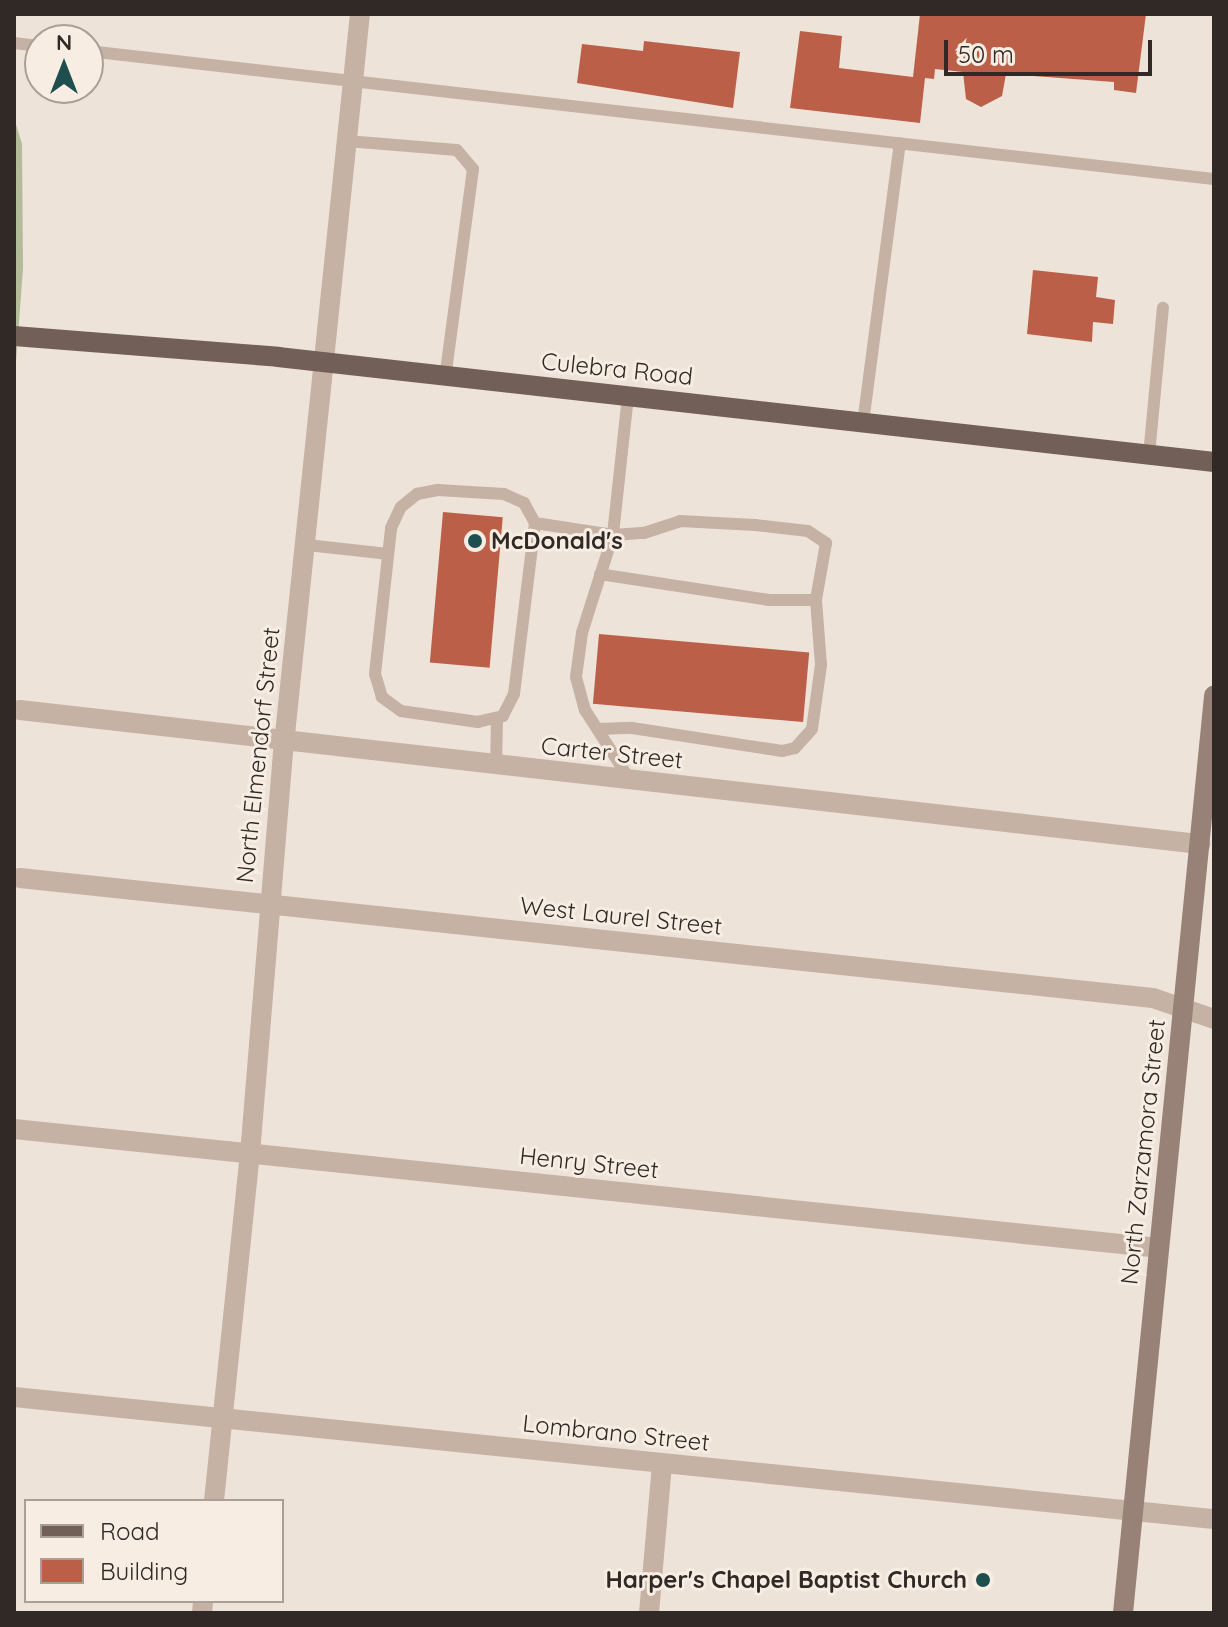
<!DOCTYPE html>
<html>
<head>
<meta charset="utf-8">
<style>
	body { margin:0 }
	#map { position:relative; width:1228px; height:1627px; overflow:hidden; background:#eee3d8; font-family:Quicksand,sans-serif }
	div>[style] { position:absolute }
	.green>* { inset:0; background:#b2bc99 }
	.building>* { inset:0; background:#bc5f48; transform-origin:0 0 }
	.service>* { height:12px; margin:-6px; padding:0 6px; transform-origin:6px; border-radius:6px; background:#c5b2a5 }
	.minor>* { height:20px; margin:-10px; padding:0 10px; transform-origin:10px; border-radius:10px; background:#c5b2a5 }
	.secondary>* { height:20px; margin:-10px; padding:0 10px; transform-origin:10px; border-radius:10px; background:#988177 }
	.primary>* { height:20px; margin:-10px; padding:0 10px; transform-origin:10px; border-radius:10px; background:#725f57 }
	.dots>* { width:22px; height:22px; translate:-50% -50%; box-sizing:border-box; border:4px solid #f7ede3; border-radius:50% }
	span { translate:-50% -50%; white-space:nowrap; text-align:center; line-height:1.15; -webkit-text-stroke:6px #f7ede3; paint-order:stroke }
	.street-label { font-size:24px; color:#312925 }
	.poi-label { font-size:24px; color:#312925; font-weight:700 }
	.left { translate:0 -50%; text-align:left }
	.right { translate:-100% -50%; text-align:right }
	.frame { position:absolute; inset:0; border:16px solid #312925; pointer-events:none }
	.legend { position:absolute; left:24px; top:1499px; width:260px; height:104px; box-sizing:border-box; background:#f7ede3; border:2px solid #a89f97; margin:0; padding:10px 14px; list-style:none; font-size:24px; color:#312925 }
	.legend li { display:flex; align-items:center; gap:16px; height:40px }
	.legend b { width:40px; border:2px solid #a89f97 }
	.north { position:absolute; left:24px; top:24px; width:80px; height:80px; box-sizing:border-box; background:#f7ede3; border:2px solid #a89f97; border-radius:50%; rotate:0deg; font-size:22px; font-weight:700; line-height:32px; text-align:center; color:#312925 }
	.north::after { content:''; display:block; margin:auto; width:28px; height:36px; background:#1f4e4f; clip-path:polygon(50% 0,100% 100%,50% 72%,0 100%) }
	.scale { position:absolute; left:944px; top:40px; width:208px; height:36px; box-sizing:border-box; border:4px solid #312925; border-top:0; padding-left:10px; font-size:24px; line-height:28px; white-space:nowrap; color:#312925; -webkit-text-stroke:6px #f7ede3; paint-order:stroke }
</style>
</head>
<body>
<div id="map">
	<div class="green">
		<i style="clip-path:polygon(14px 118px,22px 144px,23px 268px,14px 389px)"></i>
	</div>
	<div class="building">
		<i style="clip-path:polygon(920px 14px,1146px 14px,1136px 93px,1114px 90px,1114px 82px,1006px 74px,1002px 96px,981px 107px,966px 99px,963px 72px,935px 69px,934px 79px,925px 78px,920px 123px,790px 108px,800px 31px,842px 36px,839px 68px,913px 77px)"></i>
		<i style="clip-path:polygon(644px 41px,740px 52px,733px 108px,577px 83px,582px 44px,643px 51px)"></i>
		<i style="clip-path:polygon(1033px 270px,1098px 277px,1096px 297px,1115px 300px,1113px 324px,1093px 322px,1092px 342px,1027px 334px)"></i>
		<i style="left:443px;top:512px;width:60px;height:151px;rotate:5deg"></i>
		<i style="left:599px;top:634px;width:211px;height:70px;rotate:5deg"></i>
	</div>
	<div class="service">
		<i style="left:14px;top:43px;width:26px;rotate:7deg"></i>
		<i style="left:88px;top:51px;width:1133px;rotate:6.49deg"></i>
		<i style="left:347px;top:141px;width:110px;rotate:4.7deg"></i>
		<i style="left:457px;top:150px;width:25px;rotate:50deg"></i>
		<i style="left:473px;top:169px;width:211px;rotate:97.6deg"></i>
		<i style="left:628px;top:396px;width:140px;rotate:96.2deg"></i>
		<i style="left:613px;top:535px;width:103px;rotate:107.6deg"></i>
		<i style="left:582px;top:633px;width:44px;rotate:97.8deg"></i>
		<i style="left:576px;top:677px;width:34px;rotate:75deg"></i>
		<i style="left:585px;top:710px;width:83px;rotate:57.3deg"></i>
		<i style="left:863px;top:423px;width:282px;rotate:-82.5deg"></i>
		<i style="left:1149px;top:455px;width:148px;rotate:-84.6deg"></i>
		<i style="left:438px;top:490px;width:66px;rotate:3.5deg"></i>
		<i style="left:504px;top:494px;width:22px;rotate:24deg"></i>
		<i style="left:524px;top:503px;width:23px;rotate:61deg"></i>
		<i style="left:535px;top:523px;width:172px;rotate:97deg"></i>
		<i style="left:514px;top:694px;width:25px;rotate:117deg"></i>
		<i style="left:503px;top:716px;width:26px;rotate:167deg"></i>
		<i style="left:478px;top:722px;width:78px;rotate:-171.9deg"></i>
		<i style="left:401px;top:711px;width:24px;rotate:-144deg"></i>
		<i style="left:382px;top:697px;width:24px;rotate:-107deg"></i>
		<i style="left:375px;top:674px;width:147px;rotate:-83.7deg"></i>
		<i style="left:391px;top:528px;width:23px;rotate:-65deg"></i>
		<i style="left:401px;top:507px;width:21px;rotate:-39deg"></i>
		<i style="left:417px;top:494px;width:21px;rotate:-11deg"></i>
		<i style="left:535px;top:523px;width:79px;rotate:8.7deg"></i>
		<i style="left:613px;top:535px;width:31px;rotate:-4deg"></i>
		<i style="left:644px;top:533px;width:38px;rotate:-18deg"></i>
		<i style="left:680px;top:521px;width:75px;rotate:3.1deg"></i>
		<i style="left:755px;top:525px;width:53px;rotate:6.5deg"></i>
		<i style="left:808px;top:531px;width:22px;rotate:34deg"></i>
		<i style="left:826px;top:543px;width:58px;rotate:100deg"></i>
		<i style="left:816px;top:600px;width:47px;rotate:180deg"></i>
		<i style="left:769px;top:600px;width:171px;rotate:-171.3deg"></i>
		<i style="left:307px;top:545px;width:81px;rotate:6.3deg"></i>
		<i style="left:598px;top:729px;width:34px;rotate:-2deg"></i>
		<i style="left:632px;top:728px;width:152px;rotate:8.7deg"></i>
		<i style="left:782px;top:751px;width:13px;rotate:-13deg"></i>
		<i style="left:795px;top:748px;width:25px;rotate:-48deg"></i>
		<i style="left:812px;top:729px;width:65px;rotate:-82deg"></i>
		<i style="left:821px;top:665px;width:65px;rotate:-94.4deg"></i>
		<i style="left:496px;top:766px;width:48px;rotate:-88.8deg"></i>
	</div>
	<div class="minor">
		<i style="left:20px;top:710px;width:1188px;rotate:6.48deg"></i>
		<i style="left:20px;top:878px;width:1139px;rotate:6.05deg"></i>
		<i style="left:1153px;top:998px;width:65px;rotate:19deg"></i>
		<i style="left:14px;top:1129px;width:1151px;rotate:5.93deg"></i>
		<i style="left:14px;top:1397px;width:1206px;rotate:5.81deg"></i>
		<i style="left:214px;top:1501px;width:349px;rotate:-84.1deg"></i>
		<i style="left:250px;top:1154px;width:411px;rotate:-85.3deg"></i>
		<i style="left:284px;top:744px;width:734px;rotate:-84.06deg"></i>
		<i style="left:202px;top:1613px;width:12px;rotate:-85deg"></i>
		<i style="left:649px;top:1613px;width:150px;rotate:-85deg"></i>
	</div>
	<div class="secondary">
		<i style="left:1123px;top:1613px;width:922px;rotate:-84.33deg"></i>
	</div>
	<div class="primary">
		<i style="left:14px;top:336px;width:265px;rotate:4.5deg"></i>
		<i style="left:278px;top:357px;width:942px;rotate:6.4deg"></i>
	</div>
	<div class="dots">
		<i style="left:475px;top:541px;background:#1f4e4f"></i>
		<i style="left:983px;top:1580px;background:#1f4e4f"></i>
	</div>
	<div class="street-label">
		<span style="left:617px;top:369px;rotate:6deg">Culebra Road</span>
		<span style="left:612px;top:753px;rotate:6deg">Carter Street</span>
		<span style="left:258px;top:755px;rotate:-84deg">North Elmendorf Street</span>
		<span style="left:621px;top:916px;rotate:6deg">West Laurel Street</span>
		<span style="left:1143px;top:1152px;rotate:-84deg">North Zarzamora Street</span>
		<span style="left:589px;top:1163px;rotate:6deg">Henry Street</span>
		<span style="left:616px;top:1433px;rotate:6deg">Lombrano Street</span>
	</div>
	<div class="poi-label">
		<span class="left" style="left:491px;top:541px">McDonald's</span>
		<span class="right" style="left:967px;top:1580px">Harper's Chapel Baptist Church</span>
	</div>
	<div class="frame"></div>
	<ul class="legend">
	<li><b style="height:10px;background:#725f57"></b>Road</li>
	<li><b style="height:22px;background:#bc5f48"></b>Building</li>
	</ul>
	<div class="north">N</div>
	<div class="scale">50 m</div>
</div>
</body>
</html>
